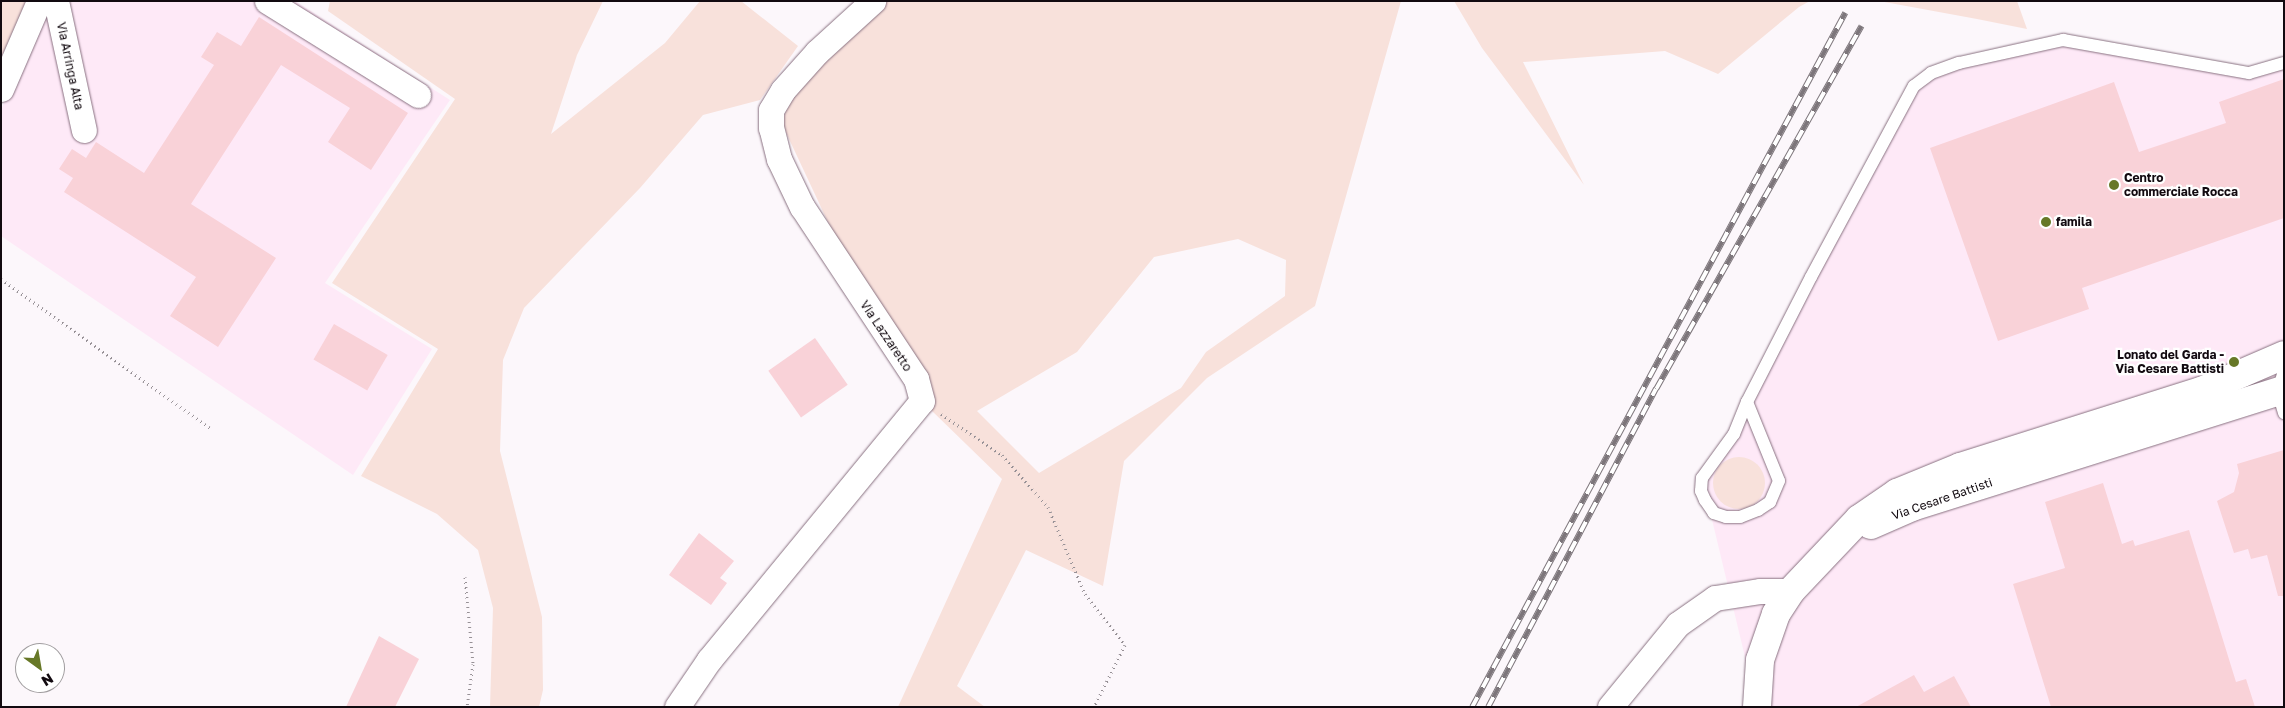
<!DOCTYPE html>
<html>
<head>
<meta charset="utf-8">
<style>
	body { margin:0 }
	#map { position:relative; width:2285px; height:708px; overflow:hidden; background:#fcf7fb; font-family:"Golos Text",sans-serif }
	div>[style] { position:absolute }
	.built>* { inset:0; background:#fee9f7 }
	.green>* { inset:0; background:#f8e1db }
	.round { border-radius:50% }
	.building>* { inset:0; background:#f9d2d8; transform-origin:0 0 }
	.path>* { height:3px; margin-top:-1.5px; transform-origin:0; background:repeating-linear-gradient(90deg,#979196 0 1px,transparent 0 5px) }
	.roads { filter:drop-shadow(0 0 1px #897181) drop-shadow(0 0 1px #897181) }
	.lane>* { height:12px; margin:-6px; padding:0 6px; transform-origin:6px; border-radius:6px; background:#fff }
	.street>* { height:25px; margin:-12.5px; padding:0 12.5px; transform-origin:12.5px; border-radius:12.5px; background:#fff }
	.secondary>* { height:28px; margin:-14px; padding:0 14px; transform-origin:14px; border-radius:14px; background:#fff }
	.rail>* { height:5.5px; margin-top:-2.75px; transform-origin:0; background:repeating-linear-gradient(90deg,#fff 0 11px,#7d767b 0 22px); box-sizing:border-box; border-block:1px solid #7d767b }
	.dots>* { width:14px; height:14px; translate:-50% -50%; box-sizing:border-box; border:2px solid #fff; border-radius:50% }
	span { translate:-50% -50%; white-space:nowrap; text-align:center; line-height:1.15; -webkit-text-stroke:4.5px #fff; paint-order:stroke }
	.street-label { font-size:12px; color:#120a10 }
	.poi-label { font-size:12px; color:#120a10; font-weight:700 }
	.left { translate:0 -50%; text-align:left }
	.right { translate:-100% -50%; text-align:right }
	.frame { position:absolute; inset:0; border:2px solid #120a10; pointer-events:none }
	.north { position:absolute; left:15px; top:643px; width:50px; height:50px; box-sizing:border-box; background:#fff; border:1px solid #a09d9f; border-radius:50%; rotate:148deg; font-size:14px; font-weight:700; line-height:20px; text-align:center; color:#120a10 }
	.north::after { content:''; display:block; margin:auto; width:18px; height:22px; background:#677827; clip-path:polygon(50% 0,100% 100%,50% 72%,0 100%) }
</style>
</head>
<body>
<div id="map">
	<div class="built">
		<i style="clip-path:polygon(48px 1px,295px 1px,450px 100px,325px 283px,432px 349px,353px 475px,1px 236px,1px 110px)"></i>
		<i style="clip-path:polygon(2063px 40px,2249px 73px,2284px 60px,2284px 707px,1757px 707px,1702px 478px,1722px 454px,1914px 86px,1931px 73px)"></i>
	</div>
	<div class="green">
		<i style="clip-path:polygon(1px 1px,26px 1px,1px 58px)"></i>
		<i style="clip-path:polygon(330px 1px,603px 1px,577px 55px,551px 134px,665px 43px,700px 1px,741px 1px,798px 46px,760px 100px,703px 115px,640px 188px,524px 308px,503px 360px,500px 451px,542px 617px,543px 690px,539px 707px,490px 707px,493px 608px,478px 550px,437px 514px,361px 476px,438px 349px,332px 283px,455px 99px,328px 11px)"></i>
		<i style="clip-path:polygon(evenodd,873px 1px,1401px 1px,1315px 306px,1207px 378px,1124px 461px,1103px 586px,1026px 550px,957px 686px,985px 707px,898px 707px,1002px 479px,931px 410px,928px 381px,842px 252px,782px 124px,790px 96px,873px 1px,1238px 239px,1286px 260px,1285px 296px,1206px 352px,1181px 388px,1039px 473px,977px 411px,1077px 352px,1154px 257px,1238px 239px)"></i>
		<i style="clip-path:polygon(1454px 1px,1810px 1px,1799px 7px,1718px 74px,1665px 51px,1523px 62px,1584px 185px,1482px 48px)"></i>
		<i style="clip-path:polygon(1879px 1px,2017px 1px,2027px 29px,1977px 19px)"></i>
		<i class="round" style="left:1713px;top:457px;width:52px;height:52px"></i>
	</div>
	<div class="building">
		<i style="clip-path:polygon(259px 17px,408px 113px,371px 170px,328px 142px,350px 108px,281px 65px,191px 204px,276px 258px,218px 347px,170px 316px,196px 277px,64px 192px,73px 178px,59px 169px,72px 149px,86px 158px,96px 142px,144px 173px,214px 65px,201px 57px,217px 32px,241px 46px)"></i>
		<i style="clip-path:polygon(2284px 79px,2284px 218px,2082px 288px,2089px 309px,1998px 341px,1930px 148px,2114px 82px,2139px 152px,2226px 123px,2219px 102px)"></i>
		<i style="left:334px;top:324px;width:62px;height:41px;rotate:30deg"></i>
		<i style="left:815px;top:338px;width:57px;height:57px;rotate:55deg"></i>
		<i style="clip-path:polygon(2284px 450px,2284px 596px,2278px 596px,2267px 555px,2251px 559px,2248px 549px,2234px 553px,2217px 501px,2234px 492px,2239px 473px,2237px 464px)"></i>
		<i style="clip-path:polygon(2103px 483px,2122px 544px,2133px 540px,2135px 546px,2189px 530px,2236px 682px,2246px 679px,2255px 707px,2051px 707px,2013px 584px,2065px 568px,2045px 502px)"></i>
		<i style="clip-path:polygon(699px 533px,734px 561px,720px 578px,727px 583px,711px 605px,669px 575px)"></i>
		<i style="clip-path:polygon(379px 636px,419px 659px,395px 707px,346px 707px)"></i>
		<i style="clip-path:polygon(1914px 675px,1924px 692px,1954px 676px,1971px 707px,1856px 707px)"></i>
	</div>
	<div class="path">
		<i style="left:1px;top:279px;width:258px;rotate:35.5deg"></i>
		<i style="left:941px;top:414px;width:73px;rotate:33.9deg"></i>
		<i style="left:1002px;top:455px;width:69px;rotate:48.5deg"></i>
		<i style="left:1048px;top:507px;width:95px;rotate:67deg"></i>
		<i style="left:1085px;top:594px;width:65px;rotate:51.9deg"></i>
		<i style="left:1125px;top:645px;width:69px;rotate:116.6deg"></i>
		<i style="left:465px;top:577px;width:87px;rotate:84.7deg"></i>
		<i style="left:473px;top:664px;width:43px;rotate:97.9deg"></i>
	</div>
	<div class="roads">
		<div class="lane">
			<i style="left:2284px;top:370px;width:23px;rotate:105deg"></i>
			<i style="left:2278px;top:392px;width:22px;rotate:74deg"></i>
			<i style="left:1747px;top:402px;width:85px;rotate:67.9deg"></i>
			<i style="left:1779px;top:481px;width:23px;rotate:113deg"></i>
			<i style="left:1770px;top:502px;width:14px;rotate:146deg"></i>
			<i style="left:1758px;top:510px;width:19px;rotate:159deg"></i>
			<i style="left:1740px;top:517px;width:14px;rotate:180deg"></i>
			<i style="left:1726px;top:517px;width:13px;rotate:-162deg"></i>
			<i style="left:1714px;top:513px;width:16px;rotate:-125deg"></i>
			<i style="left:1705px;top:500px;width:10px;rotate:-114deg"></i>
			<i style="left:1701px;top:491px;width:13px;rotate:-86deg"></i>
			<i style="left:1702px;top:478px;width:54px;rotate:-54deg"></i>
			<i style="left:1734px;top:434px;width:35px;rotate:-68deg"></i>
			<i style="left:1747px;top:402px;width:140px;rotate:-62.9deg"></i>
			<i style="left:1811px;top:277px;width:217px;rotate:-61.7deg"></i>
			<i style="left:1914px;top:86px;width:21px;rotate:-37deg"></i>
			<i style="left:1931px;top:73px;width:30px;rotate:-20deg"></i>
			<i style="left:1959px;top:63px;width:107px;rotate:-12.5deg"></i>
			<i style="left:2063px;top:40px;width:189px;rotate:10.1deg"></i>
			<i style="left:2249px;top:73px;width:36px;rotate:-16deg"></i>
		</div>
		<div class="street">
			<i style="left:56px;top:1px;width:132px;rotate:77.8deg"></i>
			<i style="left:267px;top:1px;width:178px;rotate:31.9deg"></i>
			<i style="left:1px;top:89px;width:96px;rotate:-66.6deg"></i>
			<i style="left:677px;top:707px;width:57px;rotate:-55.8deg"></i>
			<i style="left:709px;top:660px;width:335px;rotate:-50.6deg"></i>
			<i style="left:922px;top:401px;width:23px;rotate:-105deg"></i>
			<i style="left:916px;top:379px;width:206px;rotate:-123.5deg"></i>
			<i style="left:802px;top:207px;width:53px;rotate:-115.6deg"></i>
			<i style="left:779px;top:159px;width:32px;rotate:-104deg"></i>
			<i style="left:771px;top:128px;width:18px;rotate:-90deg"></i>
			<i style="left:771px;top:110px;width:23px;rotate:-59deg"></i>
			<i style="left:783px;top:90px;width:51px;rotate:-48.2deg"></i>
			<i style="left:817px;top:52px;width:76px;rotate:-42.3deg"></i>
			<i style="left:1610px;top:707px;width:107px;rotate:-50.7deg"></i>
			<i style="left:1678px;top:624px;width:45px;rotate:-35.1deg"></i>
			<i style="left:1715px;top:598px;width:46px;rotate:-8.8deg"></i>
			<i style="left:1760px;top:591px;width:31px"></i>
		</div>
		<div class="secondary">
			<i style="left:1871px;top:525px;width:45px;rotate:-23.7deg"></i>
			<i style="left:1912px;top:507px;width:390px;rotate:-17.5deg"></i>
			<i style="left:1757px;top:707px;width:47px;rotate:-86.3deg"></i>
			<i style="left:1760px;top:660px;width:49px;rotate:-70.8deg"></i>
			<i style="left:1776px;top:614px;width:27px;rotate:-57deg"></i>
			<i style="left:1791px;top:591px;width:99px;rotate:-46.6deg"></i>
			<i style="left:1859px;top:519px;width:46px;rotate:-34.4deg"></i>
			<i style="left:1897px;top:493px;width:68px;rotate:-22.4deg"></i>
			<i style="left:1960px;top:467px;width:253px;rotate:-17.5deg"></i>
			<i style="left:2201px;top:391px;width:90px;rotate:-23.4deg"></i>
		</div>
	</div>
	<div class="rail">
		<i style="left:1472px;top:707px;width:788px;rotate:-61.74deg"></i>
		<i style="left:1488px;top:707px;width:360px;rotate:-62.2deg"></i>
		<i style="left:1656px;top:389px;width:417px;rotate:-60.5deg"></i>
	</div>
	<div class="dots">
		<i style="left:2114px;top:185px;background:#677827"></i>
		<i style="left:2046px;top:222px;background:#677827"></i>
		<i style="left:2234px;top:362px;background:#677827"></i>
	</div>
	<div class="street-label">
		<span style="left:70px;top:66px;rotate:78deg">Via Arringa Alta</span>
		<span style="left:886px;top:336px;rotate:56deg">Via Lazzaretto</span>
		<span style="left:1942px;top:499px;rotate:-19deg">Via Cesare Battisti</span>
	</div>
	<div class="poi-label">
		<span class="left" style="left:2124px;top:185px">Centro<br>commerciale Rocca</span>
		<span class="left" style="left:2056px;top:222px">famila</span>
		<span class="right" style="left:2224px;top:362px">Lonato del Garda -<br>Via Cesare Battisti</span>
	</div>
	<div class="frame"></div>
	<div class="north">N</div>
</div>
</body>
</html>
